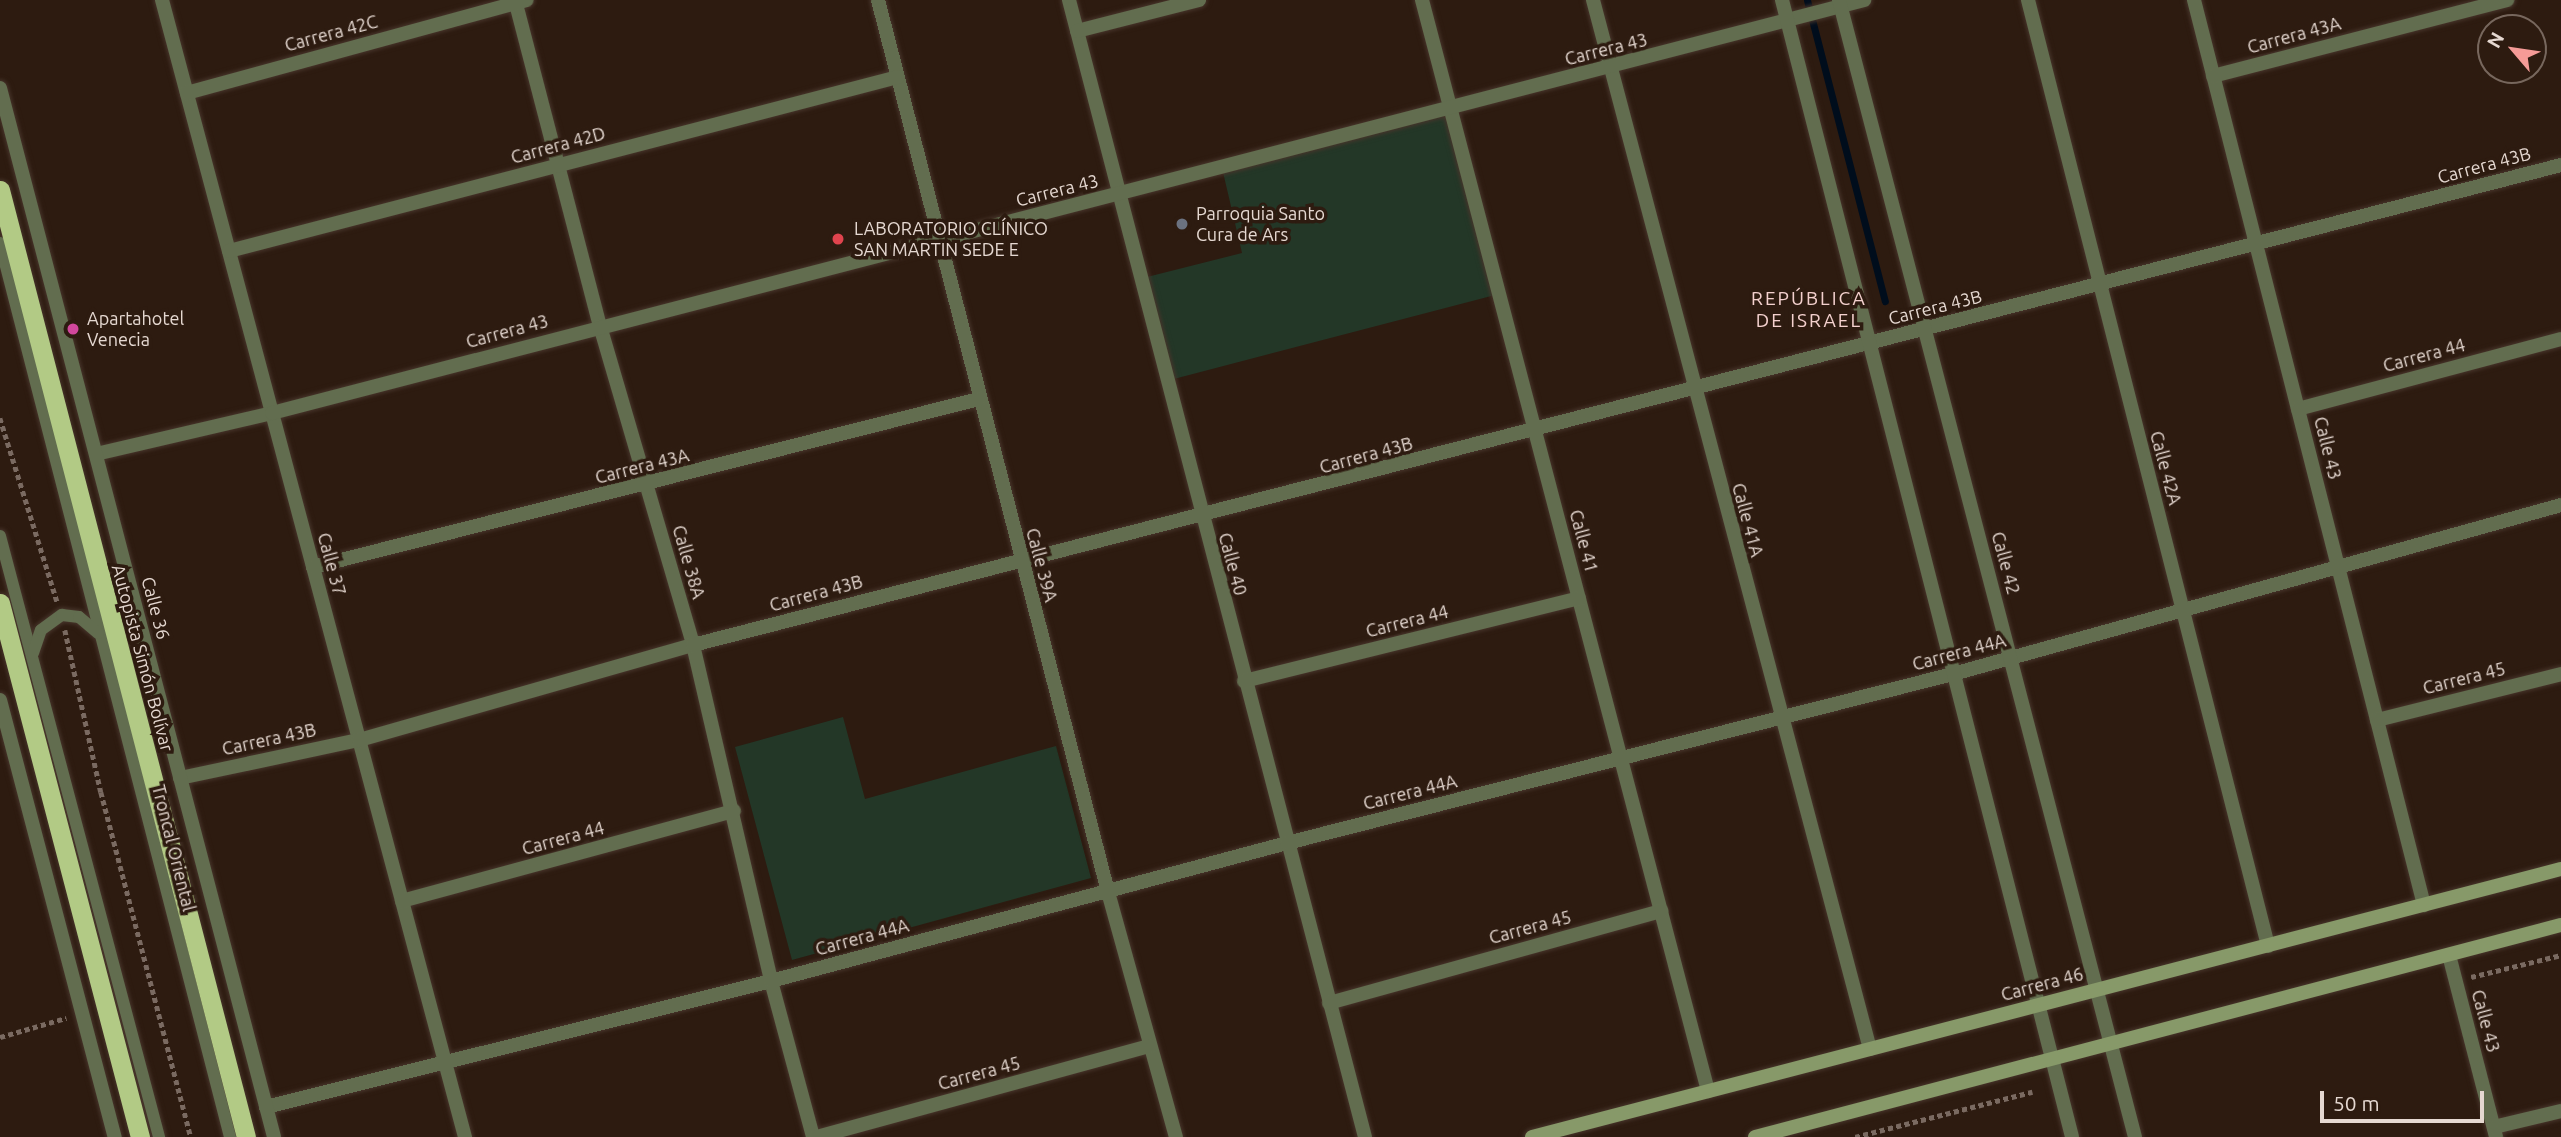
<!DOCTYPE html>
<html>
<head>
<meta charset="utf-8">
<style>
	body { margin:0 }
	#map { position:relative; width:2561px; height:1137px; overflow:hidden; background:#2d1b10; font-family:Ubuntu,sans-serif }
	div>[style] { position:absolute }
	.green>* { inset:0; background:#233727 }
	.stream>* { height:7px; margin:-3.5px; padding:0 3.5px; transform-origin:3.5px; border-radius:3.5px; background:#000d1c }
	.path>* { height:4.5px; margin-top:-2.25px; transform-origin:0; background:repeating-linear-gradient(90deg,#7a6a61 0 5px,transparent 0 8.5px) }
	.roads { filter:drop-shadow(0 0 2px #47352b) drop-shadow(0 0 2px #47352b) }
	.service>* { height:12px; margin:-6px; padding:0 6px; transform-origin:6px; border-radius:6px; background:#626d4f }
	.minor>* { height:14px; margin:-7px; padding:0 7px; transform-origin:7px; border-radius:7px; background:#626d4f }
	.tertiary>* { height:14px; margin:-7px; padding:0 7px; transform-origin:7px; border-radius:7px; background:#626d4f }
	.secondary>* { height:14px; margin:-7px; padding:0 7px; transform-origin:7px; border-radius:7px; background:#879969 }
	.trunk>* { height:19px; margin:-9.5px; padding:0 9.5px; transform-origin:9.5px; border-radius:9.5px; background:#b2ca85 }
	.dots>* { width:19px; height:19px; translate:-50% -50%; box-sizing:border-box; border:4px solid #2d1b10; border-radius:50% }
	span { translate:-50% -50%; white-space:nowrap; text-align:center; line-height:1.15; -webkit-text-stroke:7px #2d1b10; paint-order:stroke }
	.street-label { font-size:18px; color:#e5d8d1 }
	.poi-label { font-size:18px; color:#e5d8d1 }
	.left { translate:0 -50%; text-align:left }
	.neighbourhood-label { font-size:19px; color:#f4d1ce; letter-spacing:2px }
	.north { position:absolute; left:2477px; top:14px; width:70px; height:70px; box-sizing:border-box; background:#2d1b10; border:2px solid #77675d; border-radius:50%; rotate:299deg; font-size:19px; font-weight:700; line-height:28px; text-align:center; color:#e5d8d1 }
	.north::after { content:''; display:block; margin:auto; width:24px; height:32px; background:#f59b97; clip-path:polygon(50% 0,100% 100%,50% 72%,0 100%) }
	.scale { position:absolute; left:2320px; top:1091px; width:164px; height:32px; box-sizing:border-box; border:4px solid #e5d8d1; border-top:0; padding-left:9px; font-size:21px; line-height:24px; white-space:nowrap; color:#e5d8d1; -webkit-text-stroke:5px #2d1b10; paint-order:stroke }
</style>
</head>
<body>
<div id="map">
	<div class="green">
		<i style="clip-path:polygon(1451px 109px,1499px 294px,1170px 380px,1143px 278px,1242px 253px,1222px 168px)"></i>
		<i style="clip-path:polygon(843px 717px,865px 799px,1056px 746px,1091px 878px,792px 960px,735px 747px)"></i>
	</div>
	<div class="stream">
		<i style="left:1807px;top:0;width:311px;rotate:75.5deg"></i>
	</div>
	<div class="path">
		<i style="left:0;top:418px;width:192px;rotate:72.7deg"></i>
		<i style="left:65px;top:630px;width:166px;rotate:77.5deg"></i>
		<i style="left:101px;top:792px;width:357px;rotate:75.4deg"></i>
		<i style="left:2471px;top:977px;width:93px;rotate:-13.7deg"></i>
		<i style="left:0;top:1037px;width:69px;rotate:-16.1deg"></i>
		<i style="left:1855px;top:1137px;width:183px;rotate:-14.3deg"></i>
	</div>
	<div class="roads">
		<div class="service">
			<i style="left:0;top:243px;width:923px;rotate:75.57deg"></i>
			<i style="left:0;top:536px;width:622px;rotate:75.18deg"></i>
			<i style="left:33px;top:653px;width:24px;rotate:-71deg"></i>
			<i style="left:41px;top:630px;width:26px;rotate:-36deg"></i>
			<i style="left:62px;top:615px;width:17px;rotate:7deg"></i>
			<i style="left:79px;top:617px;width:25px;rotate:40deg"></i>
		</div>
		<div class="minor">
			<i style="left:162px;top:0;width:1177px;rotate:75.08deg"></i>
			<i style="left:515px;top:0;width:337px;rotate:75.4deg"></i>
			<i style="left:600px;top:326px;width:332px;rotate:73.7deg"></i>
			<i style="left:693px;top:645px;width:345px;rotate:76.9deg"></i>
			<i style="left:771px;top:981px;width:162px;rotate:74.9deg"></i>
			<i style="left:878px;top:0;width:921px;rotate:75.54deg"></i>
			<i style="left:1108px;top:892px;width:254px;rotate:74.5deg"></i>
			<i style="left:1069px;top:0;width:1175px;rotate:75.41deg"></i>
			<i style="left:1422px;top:0;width:1128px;rotate:75.31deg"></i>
			<i style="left:1593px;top:0;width:1085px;rotate:75.21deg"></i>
			<i style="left:2028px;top:0;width:976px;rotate:75.76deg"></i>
			<i style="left:2194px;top:0;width:934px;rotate:75.74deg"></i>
			<i style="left:1077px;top:31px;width:126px;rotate:-14.3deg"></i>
			<i style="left:2213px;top:76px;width:304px;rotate:-14.5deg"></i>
			<i style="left:187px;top:93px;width:352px;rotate:-15.3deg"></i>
			<i style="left:229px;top:251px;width:691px;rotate:-14.58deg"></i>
			<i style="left:2298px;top:409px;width:272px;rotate:-14.9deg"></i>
			<i style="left:96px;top:454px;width:181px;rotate:-13.1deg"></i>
			<i style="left:272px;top:413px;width:1645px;rotate:-14.54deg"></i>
			<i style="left:313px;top:567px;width:687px;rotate:-14.16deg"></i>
			<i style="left:1244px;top:681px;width:345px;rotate:-13.9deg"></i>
			<i style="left:2377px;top:720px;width:190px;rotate:-14deg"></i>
			<i style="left:180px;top:778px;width:183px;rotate:-12deg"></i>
			<i style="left:359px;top:740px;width:347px;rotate:-15.9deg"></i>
			<i style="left:693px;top:645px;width:1929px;rotate:-14.41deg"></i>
			<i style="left:402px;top:901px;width:344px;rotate:-15.2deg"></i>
			<i style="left:2449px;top:955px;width:188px;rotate:75.5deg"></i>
			<i style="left:1329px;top:1003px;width:345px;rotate:-15.5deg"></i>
			<i style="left:266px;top:1107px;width:520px;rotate:-14.01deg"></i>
			<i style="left:771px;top:981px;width:534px;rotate:-14.97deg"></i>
			<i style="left:1287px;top:843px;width:687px;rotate:-14.24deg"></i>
			<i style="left:1953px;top:674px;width:631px;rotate:-15.53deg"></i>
			<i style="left:2494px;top:1127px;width:69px;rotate:-13.4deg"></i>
			<i style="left:817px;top:1137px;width:345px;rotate:-15.3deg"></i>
		</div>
		<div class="tertiary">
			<i style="left:1782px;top:0;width:1173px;rotate:75.69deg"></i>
			<i style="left:1839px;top:0;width:1175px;rotate:75.41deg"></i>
			<i style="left:0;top:88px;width:1084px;rotate:75.36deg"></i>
			<i style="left:0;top:700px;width:452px;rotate:75.3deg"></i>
		</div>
		<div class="secondary">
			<i style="left:1532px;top:1137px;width:1063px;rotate:-14.6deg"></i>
			<i style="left:1755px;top:1137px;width:833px;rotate:-14.74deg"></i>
		</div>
		<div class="trunk">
			<i style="left:0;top:190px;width:978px;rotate:75.44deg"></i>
			<i style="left:0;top:603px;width:552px;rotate:75.31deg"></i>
		</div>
	</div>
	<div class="dots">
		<i style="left:1182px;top:224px;background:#6b7280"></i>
		<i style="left:838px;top:239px;background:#e0444e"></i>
		<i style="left:73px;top:329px;background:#d1479c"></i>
	</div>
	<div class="street-label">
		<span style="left:331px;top:33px;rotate:-15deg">Carrera 42C</span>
		<span style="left:2294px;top:35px;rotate:-15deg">Carrera 43A</span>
		<span style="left:1606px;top:49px;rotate:-14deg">Carrera 43</span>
		<span style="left:558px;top:145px;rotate:-15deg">Carrera 42D</span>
		<span style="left:2484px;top:165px;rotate:-15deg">Carrera 43B</span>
		<span style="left:1057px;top:190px;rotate:-14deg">Carrera 43</span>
		<span style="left:1935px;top:307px;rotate:-14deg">Carrera 43B</span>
		<span style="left:507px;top:331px;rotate:-15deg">Carrera 43</span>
		<span style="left:2424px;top:355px;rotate:-15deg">Carrera 44</span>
		<span style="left:2328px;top:448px;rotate:76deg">Calle 43</span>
		<span style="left:1366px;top:455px;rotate:-15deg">Carrera 43B</span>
		<span style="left:642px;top:466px;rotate:-14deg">Carrera 43A</span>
		<span style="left:2166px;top:468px;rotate:75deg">Calle 42A</span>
		<span style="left:1748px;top:520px;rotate:75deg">Calle 41A</span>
		<span style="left:1584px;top:541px;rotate:75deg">Calle 41</span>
		<span style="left:689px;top:562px;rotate:74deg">Calle 38A</span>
		<span style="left:2006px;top:563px;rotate:75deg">Calle 42</span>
		<span style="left:332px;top:564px;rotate:75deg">Calle 37</span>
		<span style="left:1233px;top:564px;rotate:75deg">Calle 40</span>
		<span style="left:1042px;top:565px;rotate:75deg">Calle 39A</span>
		<span style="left:816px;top:593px;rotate:-15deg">Carrera 43B</span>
		<span style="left:156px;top:608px;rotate:75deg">Calle 36</span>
		<span style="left:1407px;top:621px;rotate:-14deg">Carrera 44</span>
		<span style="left:1959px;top:652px;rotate:-15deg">Carrera 44A</span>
		<span style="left:143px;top:658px;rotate:75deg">Autopista Simón Bolívar</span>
		<span style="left:2464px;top:678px;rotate:-14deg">Carrera 45</span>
		<span style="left:269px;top:739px;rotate:-12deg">Carrera 43B</span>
		<span style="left:1410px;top:792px;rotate:-14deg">Carrera 44A</span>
		<span style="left:563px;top:838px;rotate:-15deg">Carrera 44</span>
		<span style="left:174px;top:848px;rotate:76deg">Troncal Oriental</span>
		<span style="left:1530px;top:927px;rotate:-15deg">Carrera 45</span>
		<span style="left:862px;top:937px;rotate:-15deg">Carrera 44A</span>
		<span style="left:2042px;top:984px;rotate:-15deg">Carrera 46</span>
		<span style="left:2486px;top:1021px;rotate:75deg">Calle 43</span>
		<span style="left:979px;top:1073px;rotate:-15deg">Carrera 45</span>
	</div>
	<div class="poi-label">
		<span class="left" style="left:1196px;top:224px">Parroquia Santo<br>Cura de Ars</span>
		<span class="left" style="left:854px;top:239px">LABORATORIO CLÍNICO<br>SAN MARTIN SEDE E</span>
		<span class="left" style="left:87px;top:329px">Apartahotel<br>Venecia</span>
	</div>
	<div class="neighbourhood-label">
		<span style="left:1809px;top:310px">REPÚBLICA<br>DE ISRAEL</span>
	</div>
	<div class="north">N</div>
	<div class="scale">50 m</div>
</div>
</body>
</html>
